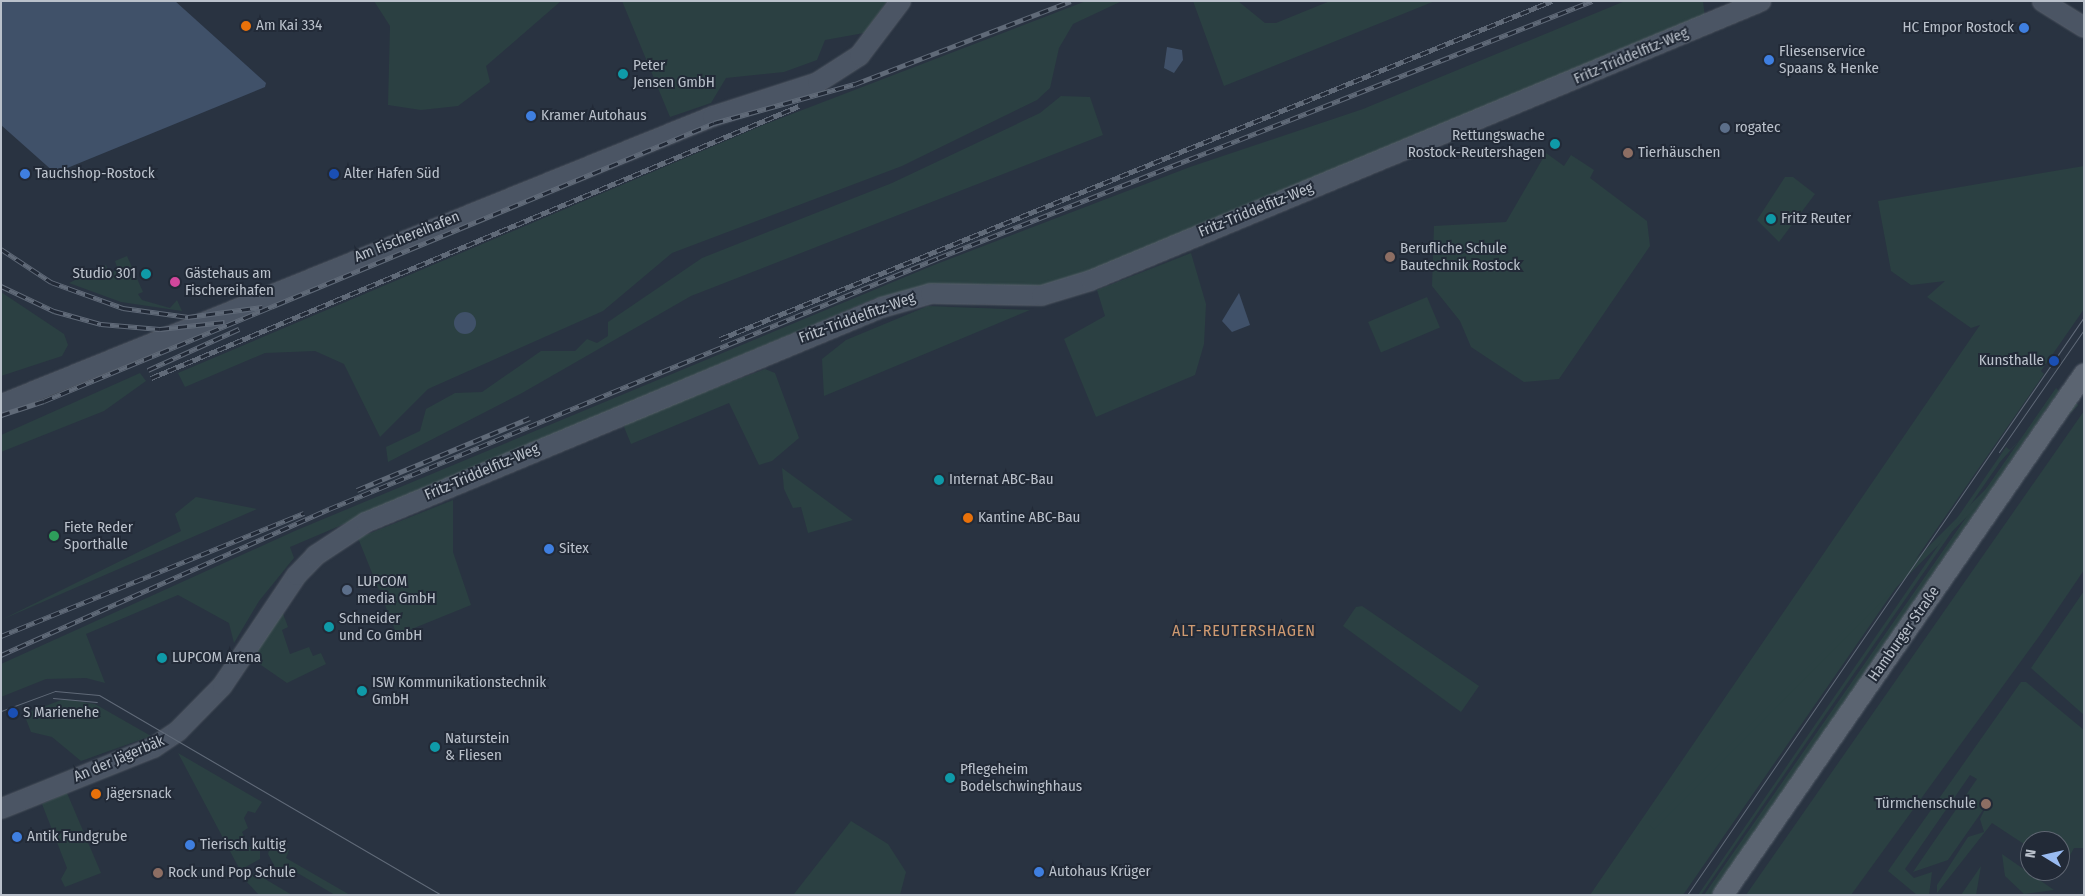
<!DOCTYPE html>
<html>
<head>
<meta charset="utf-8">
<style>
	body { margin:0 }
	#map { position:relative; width:2085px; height:896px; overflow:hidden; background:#293341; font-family:"Fira Sans Condensed",sans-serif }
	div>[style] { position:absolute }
	.green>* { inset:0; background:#2b4042; transform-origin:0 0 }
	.water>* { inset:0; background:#405169 }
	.round { border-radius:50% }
	.roads { filter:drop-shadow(0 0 1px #5b636f) drop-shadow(0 0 1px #5b636f) }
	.secondary>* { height:19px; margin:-9.5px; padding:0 9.5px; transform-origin:9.5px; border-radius:9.5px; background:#4b5564 }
	.primary>* { height:20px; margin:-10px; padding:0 10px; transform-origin:10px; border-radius:10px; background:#5b6471 }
	.tram>* { height:1px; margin:-0.5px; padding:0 0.5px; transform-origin:0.5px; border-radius:0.5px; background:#606a78 }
	.rail>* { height:5px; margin-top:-2.5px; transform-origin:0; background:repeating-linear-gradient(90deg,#222a37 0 9px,#606a78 0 18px); box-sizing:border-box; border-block:1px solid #606a78 }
	.dots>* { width:14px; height:14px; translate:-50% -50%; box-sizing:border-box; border:2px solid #222a37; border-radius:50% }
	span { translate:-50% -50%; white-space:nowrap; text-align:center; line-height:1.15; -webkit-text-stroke:4px #222a37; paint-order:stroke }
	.poi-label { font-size:15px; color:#bac1cb }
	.left { translate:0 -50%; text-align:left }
	.right { translate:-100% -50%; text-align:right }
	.street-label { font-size:15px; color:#bac1cb }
	.neighbourhood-label { font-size:16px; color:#cf9a71; letter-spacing:1px }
	.frame { position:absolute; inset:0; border:2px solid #bac1cb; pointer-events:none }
	.north { position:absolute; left:2020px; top:831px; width:50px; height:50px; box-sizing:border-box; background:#222a37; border:1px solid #5f6672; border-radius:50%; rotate:279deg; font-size:14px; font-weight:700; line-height:20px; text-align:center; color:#bac1cb }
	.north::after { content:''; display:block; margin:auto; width:18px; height:22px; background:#99bbf1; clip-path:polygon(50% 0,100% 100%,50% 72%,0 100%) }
</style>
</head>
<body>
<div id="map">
	<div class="green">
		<i style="clip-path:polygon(374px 1px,561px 1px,486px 66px,490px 82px,458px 106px,421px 110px,388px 105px,390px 26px)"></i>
		<i style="clip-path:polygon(622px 1px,887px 1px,864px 33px,825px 40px,817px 60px,784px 72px,726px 78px,711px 103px,670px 117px)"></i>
		<i style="clip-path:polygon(1086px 1px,1122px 1px,1073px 24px,1059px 48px,1050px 88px,1037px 100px,902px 166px,672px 253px,603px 311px,428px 389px,380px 437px,344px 364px,315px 351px,265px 353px,185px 387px,178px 373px,761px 126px)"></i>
		<i style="clip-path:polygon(1193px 1px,1238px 1px,1265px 23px,1276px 23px,1330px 1px,1435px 1px,1224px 86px)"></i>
		<i style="clip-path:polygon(1625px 1px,1703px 1px,1705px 18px,1059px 285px,876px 298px,290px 547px,294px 558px,259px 601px,234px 643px,229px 623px,178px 595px,86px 634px,105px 683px,86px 678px,46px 679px,1px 697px,1px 664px,297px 530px,934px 265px,1190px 167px,1363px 109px)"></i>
		<i style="clip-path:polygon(1061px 96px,1090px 97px,1103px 135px,691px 296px,522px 393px,388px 462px,386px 447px,420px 431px,426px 409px,455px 393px,482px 392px,541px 351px,575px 351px,587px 339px,597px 343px,608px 336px,608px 322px,702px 258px,892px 183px,1040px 113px)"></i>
		<i style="clip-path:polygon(1546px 153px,1564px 166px,1571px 155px,1594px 170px,1590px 178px,1647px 221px,1650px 246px,1559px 379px,1524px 382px,1471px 347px,1460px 321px,1432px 286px,1434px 226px,1506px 222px)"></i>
		<i style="clip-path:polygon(2084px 166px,2084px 309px,2041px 371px,2044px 374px,1683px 895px,1590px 895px,1980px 325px,1971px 328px,1927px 297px,1945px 281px,1911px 285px,1891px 271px,1878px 201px)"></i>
		<i style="clip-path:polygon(1785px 177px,1793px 177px,1815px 194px,1779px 242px,1757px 220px)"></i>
		<i style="clip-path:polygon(1191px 253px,1206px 304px,1204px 344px,1195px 375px,1096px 417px,1064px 339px,1105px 316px,1097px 290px)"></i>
		<i style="clip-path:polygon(127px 256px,143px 292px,138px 294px,142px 300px,170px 308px,177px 300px,182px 311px,121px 302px,69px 283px,106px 265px,109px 273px,118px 270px,115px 261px)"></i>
		<i style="clip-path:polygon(1px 292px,64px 334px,68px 345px,62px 356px,1px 376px)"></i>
		<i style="left:1427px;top:297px;width:33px;height:64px;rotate:67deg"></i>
		<i style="clip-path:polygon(928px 306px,1030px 310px,824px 396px,822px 359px,846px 340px)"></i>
		<i style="clip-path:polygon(765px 369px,775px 373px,799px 438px,772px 461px,759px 465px,729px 403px,631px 444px,624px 427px,627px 421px)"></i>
		<i style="clip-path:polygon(140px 373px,146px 381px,104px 411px,1px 452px,1px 435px)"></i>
		<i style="clip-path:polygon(2056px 388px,2059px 391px,1719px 884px,1711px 895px,1704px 895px)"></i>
		<i style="left:2074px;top:401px;width:6px;height:600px;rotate:45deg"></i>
		<i style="clip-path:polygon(2084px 411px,2084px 570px,2040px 635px,1851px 895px,1746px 895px)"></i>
		<i style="clip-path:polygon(2025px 434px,2000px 462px,1701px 895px,1698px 895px,2006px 447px,2010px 450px)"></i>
		<i style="clip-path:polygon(782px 468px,853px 520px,808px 533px,801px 507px,793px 508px,784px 489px)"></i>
		<i style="clip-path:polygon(196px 497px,257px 509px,1px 620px,181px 531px,175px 514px)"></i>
		<i style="clip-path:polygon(453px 500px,453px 552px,471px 605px,397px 635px,358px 538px)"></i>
		<i style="clip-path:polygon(2084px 591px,2084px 715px,2031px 668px)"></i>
		<i style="clip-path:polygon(1362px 606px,1479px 686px,1461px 712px,1343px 626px,1356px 607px)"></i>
		<i style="clip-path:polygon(282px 611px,288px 627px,282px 630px,290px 654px,309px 647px,313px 656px,321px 653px,326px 664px,287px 683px,252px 659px)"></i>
		<i style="clip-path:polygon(2021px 682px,2026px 682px,2084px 730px,2084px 848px,2074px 848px,2068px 859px,2060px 855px,2060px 841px,2030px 841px,2030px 848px,1992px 823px,1937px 893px,1937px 885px,1968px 837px,1984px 832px,1980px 819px,1988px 803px,1948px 860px,1913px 872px,1977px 779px,1970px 775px,1905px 869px,1914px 878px,1932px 872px,1929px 895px,1917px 895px,1888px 871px)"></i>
		<i style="clip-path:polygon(64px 699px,95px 704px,151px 736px,81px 761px,52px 737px,31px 732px,24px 714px)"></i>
		<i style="clip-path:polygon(178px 753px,262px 802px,255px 813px,248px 811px,244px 818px,248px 828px,242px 832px,249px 847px,260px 847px,260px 859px,240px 870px)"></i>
		<i style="clip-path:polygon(67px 793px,101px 873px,65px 887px,61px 879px,67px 868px,42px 804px)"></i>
		<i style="clip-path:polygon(851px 821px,888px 844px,906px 872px,900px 895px,794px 894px)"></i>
		<i style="clip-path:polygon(281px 845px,289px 850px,286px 858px,350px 895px,335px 895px,284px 865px,280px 871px,276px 869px,268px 854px,270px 847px)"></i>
		<i style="clip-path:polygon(2002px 854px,2054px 890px,2024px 894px,2005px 876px)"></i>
		<i style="clip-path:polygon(1981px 866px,1976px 895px,1961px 895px)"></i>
		<i style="clip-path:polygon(262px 868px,267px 872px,265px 879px,292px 895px,259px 895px,245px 880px)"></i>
	</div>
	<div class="water">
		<i style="clip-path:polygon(1px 1px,175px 1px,266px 83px,265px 87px,55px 173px,1px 125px)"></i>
		<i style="clip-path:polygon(1167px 47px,1182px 50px,1183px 60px,1174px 73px,1164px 68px)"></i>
		<i style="clip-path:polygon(1239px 293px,1250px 325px,1232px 332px,1222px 321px)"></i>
		<i class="round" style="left:454px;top:312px;width:22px;height:22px"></i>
	</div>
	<div class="roads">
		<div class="secondary">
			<i style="left:2042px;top:1px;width:49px;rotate:31.8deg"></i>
			<i style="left:1px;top:404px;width:767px;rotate:-22.05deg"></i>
			<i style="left:712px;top:116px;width:110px;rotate:-17.9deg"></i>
			<i style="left:817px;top:82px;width:50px;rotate:-32.7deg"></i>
			<i style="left:859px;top:55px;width:68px;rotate:-52.8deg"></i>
			<i style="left:1px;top:808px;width:164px;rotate:-21.9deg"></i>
			<i style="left:153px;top:747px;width:29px;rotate:-34deg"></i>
			<i style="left:177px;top:731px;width:64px;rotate:-45.6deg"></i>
			<i style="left:222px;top:685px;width:133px;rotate:-56.1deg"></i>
			<i style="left:296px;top:575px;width:28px;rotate:-46deg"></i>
			<i style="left:315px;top:555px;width:60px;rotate:-33.4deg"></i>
			<i style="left:365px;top:522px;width:559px;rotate:-22.62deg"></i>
			<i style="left:881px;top:307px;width:51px;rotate:-15.9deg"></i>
			<i style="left:930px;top:293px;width:111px;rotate:1deg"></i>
			<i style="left:1041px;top:295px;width:51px;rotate:-17deg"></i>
			<i style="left:1090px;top:280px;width:726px;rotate:-22.61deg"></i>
		</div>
		<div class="primary">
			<i style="left:1723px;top:895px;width:634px;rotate:-55.28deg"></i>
		</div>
	</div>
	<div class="tram">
		<i style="left:1999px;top:452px;width:147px;rotate:-55.2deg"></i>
		<i style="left:53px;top:698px;width:44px;rotate:5.2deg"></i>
		<i style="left:1px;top:711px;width:58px;rotate:-20.3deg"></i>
		<i style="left:55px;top:691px;width:44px;rotate:5.2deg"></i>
		<i style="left:99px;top:695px;width:396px;rotate:30.3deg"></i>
		<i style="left:1687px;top:895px;width:701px;rotate:-55.52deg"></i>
	</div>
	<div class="rail">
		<i style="left:1px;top:249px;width:60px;rotate:33.4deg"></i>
		<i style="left:51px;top:282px;width:77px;rotate:19.9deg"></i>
		<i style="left:123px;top:308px;width:66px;rotate:7.9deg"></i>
		<i style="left:188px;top:317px;width:75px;rotate:-7.7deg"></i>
		<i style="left:1px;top:286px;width:59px;rotate:25.3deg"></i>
		<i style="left:54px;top:311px;width:49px;rotate:15.5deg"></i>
		<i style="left:101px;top:324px;width:59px;rotate:4.8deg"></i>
		<i style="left:160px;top:329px;width:65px;rotate:-6.1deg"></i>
		<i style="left:720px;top:339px;width:898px;rotate:-22.11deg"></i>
		<i style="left:148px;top:370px;width:100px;rotate:-24.3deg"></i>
		<i style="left:151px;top:378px;width:703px;rotate:-22.77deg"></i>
		<i style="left:1px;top:415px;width:45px;rotate:-18deg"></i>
		<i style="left:44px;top:401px;width:725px;rotate:-22.53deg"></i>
		<i style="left:714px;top:123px;width:146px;rotate:-15.5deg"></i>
		<i style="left:855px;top:84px;width:231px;rotate:-21deg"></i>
		<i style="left:357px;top:490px;width:187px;rotate:-22.6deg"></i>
		<i style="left:1px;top:636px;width:327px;rotate:-22.1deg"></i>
		<i style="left:1px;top:655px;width:359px;rotate:-24deg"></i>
		<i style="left:329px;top:509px;width:659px;rotate:-22.4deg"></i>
		<i style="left:938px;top:258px;width:703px;rotate:-21.45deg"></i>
	</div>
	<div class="dots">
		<i style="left:246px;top:26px;background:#e8710a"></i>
		<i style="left:2024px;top:28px;background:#3f7fe0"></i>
		<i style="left:1769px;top:60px;background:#3f7fe0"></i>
		<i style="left:623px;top:74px;background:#0f9aa8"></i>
		<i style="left:531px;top:116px;background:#3f7fe0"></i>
		<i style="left:1725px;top:128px;background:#5c6f8a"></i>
		<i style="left:1555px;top:144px;background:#0f9aa8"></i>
		<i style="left:1628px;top:153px;background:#8d6e63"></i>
		<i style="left:25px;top:174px;background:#3f7fe0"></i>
		<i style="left:334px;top:174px;background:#1a4fb4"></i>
		<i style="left:1771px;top:219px;background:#0f9aa8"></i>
		<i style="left:1390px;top:257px;background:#8d6e63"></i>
		<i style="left:146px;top:274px;background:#0f9aa8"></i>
		<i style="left:175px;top:282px;background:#d1479c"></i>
		<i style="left:2054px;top:361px;background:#1a4fb4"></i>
		<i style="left:939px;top:480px;background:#0f9aa8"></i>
		<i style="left:968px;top:518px;background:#e8710a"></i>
		<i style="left:54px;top:536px;background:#2e9e5b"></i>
		<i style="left:549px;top:549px;background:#3f7fe0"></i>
		<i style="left:347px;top:590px;background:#5c6f8a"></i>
		<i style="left:329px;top:627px;background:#0f9aa8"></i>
		<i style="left:162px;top:658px;background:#0f9aa8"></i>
		<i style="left:362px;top:691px;background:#0f9aa8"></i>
		<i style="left:13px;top:713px;background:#1a4fb4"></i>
		<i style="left:435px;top:747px;background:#0f9aa8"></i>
		<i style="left:950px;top:778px;background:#0f9aa8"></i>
		<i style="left:96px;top:794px;background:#e8710a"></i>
		<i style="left:1986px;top:804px;background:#8d6e63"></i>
		<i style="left:17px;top:837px;background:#3f7fe0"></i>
		<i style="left:190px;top:845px;background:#3f7fe0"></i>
		<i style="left:1039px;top:872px;background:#3f7fe0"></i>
		<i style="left:158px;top:873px;background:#8d6e63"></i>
	</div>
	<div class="poi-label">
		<span class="left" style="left:256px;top:26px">Am Kai 334</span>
		<span class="right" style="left:2014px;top:28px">HC Empor Rostock</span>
		<span class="left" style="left:1779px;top:60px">Fliesenservice<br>Spaans &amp; Henke</span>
		<span class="left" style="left:633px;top:74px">Peter<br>Jensen GmbH</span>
		<span class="left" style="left:541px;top:116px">Kramer Autohaus</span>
		<span class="left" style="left:1735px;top:128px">rogatec</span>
		<span class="right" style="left:1545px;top:144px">Rettungswache<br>Rostock-Reutershagen</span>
		<span class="left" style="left:1638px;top:153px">Tierhäuschen</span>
		<span class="left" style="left:35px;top:174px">Tauchshop-Rostock</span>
		<span class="left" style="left:344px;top:174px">Alter Hafen Süd</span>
		<span class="left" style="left:1781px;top:219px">Fritz Reuter</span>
		<span class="left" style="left:1400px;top:257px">Berufliche Schule<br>Bautechnik Rostock</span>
		<span class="left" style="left:185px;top:282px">Gästehaus am<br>Fischereihafen</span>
		<span class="right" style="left:136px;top:274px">Studio 301</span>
		<span class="right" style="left:2044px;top:361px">Kunsthalle</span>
		<span class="left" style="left:949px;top:480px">Internat ABC-Bau</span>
		<span class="left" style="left:978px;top:518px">Kantine ABC-Bau</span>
		<span class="left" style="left:64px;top:536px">Fiete Reder<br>Sporthalle</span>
		<span class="left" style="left:559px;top:549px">Sitex</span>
		<span class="left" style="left:357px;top:590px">LUPCOM<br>media GmbH</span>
		<span class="left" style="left:339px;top:627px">Schneider<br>und Co GmbH</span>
		<span class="left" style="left:172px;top:658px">LUPCOM Arena</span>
		<span class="left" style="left:372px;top:691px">ISW Kommunikationstechnik<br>GmbH</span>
		<span class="left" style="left:23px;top:713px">S Marienehe</span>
		<span class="left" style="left:445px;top:747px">Naturstein<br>&amp; Fliesen</span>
		<span class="left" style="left:960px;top:778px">Pflegeheim<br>Bodelschwinghhaus</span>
		<span class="left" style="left:106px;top:794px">Jägersnack</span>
		<span class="right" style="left:1976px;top:804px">Türmchenschule</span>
		<span class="left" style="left:27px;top:837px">Antik Fundgrube</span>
		<span class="left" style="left:200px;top:845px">Tierisch kultig</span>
		<span class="left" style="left:1049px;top:872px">Autohaus Krüger</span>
		<span class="left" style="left:168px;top:873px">Rock und Pop Schule</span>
	</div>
	<div class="street-label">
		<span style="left:1631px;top:56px;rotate:-23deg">Fritz-Triddelfitz-Weg</span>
		<span style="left:1256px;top:210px;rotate:-22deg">Fritz-Triddelfitz-Weg</span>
		<span style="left:407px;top:237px;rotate:-22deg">Am Fischereihafen</span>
		<span style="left:857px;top:318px;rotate:-20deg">Fritz-Triddelfitz-Weg</span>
		<span style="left:482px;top:472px;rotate:-23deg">Fritz-Triddelfitz-Weg</span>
		<span style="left:1904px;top:634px;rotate:-55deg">Hamburger Straße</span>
		<span style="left:119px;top:759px;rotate:-23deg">An der Jägerbäk</span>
	</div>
	<div class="neighbourhood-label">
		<span style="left:1244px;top:631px">ALT-REUTERSHAGEN</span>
	</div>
	<div class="frame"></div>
	<div class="north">N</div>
</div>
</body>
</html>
